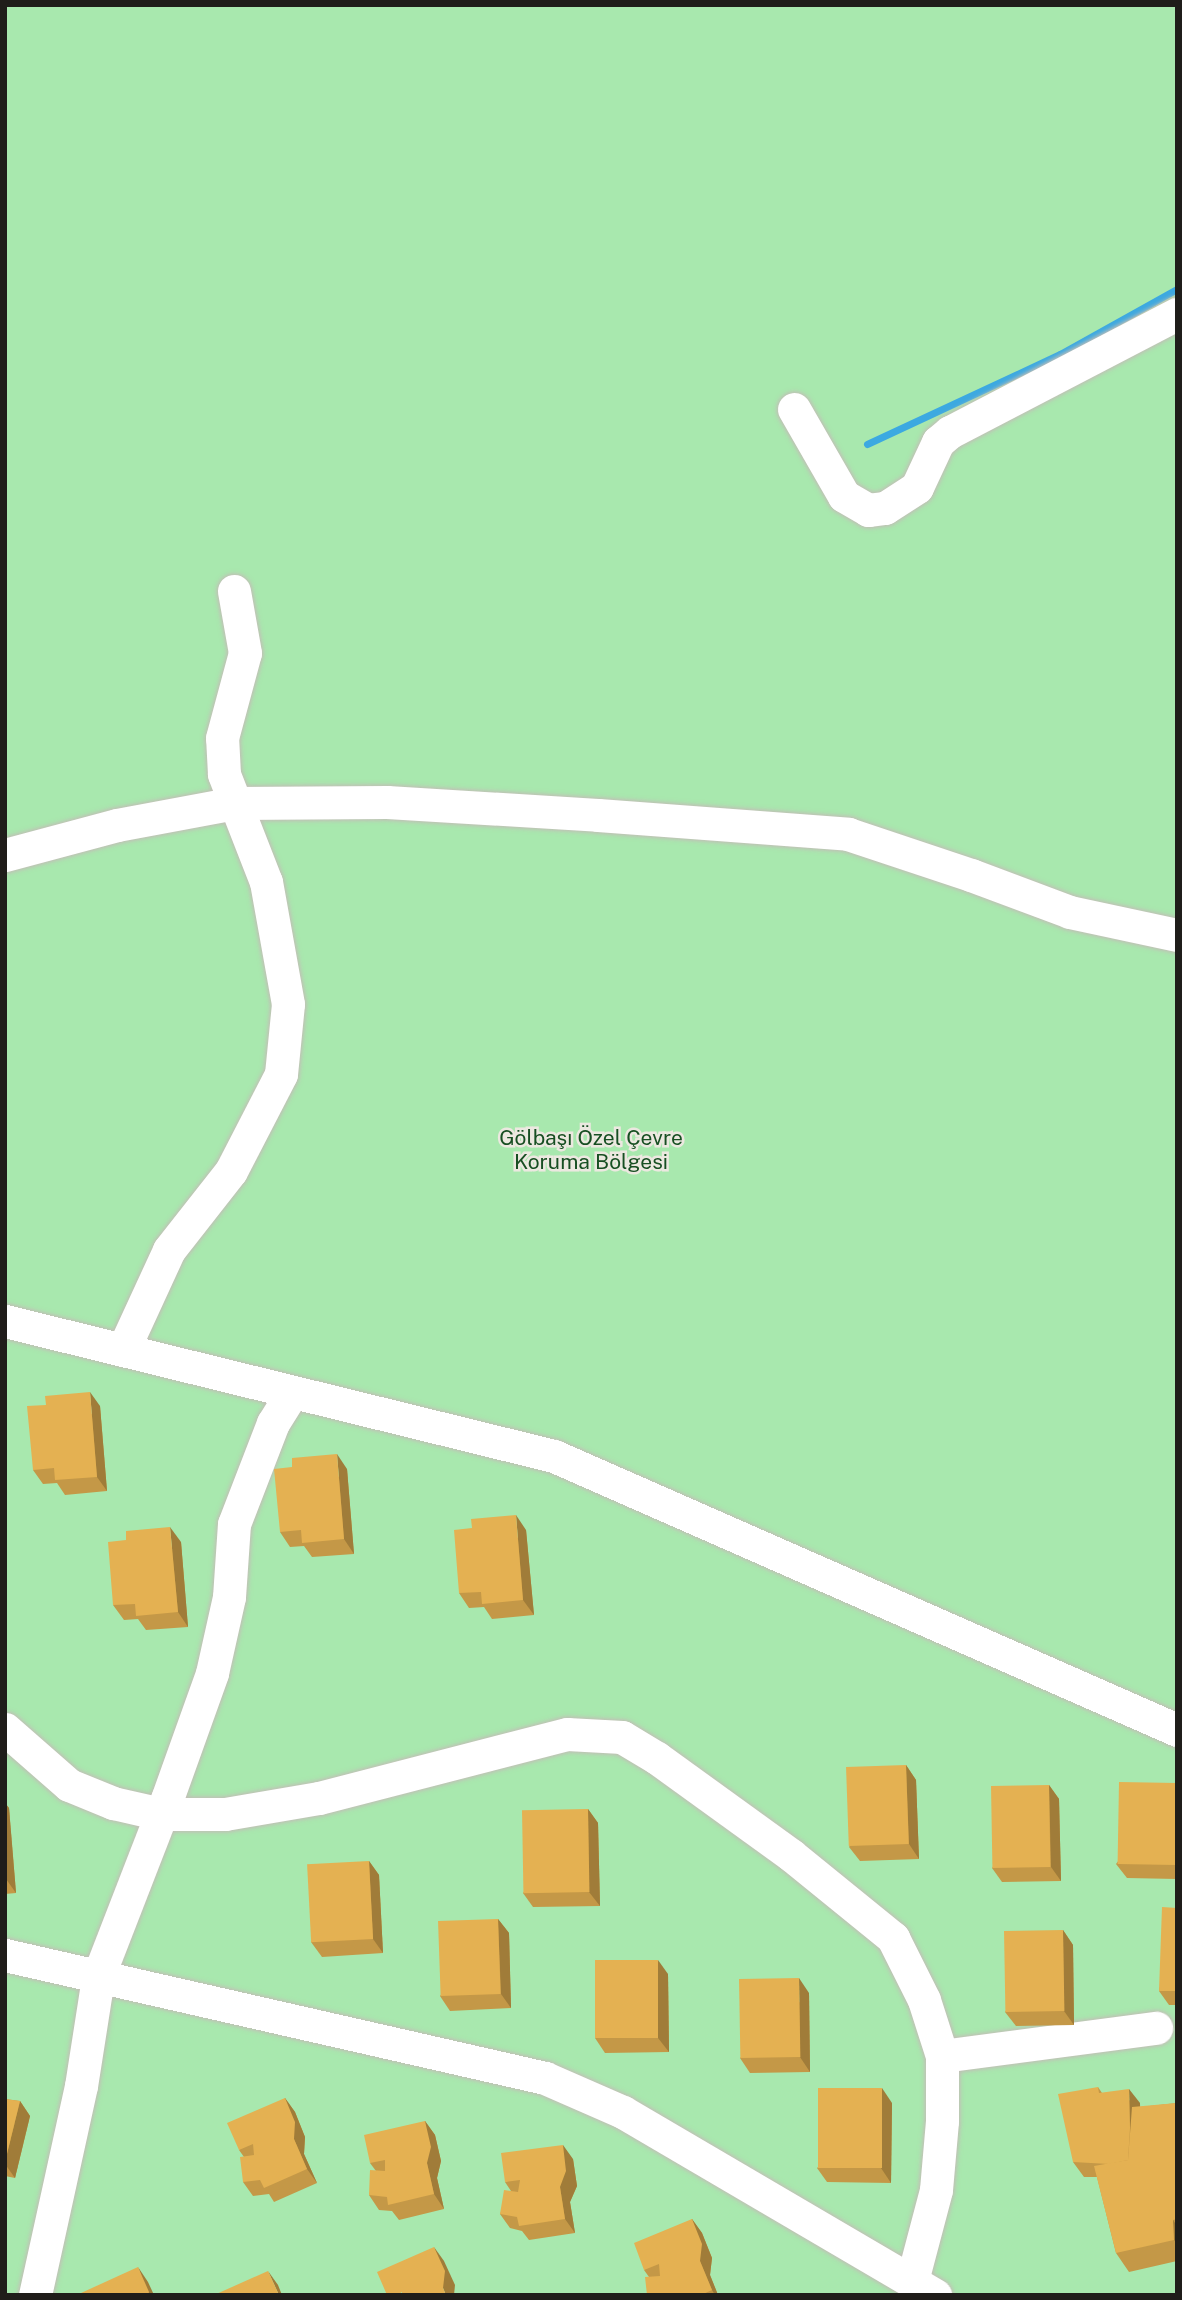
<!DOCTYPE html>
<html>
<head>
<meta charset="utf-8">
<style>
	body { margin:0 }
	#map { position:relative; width:1182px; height:2300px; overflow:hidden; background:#ece8e0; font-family:"Public Sans",sans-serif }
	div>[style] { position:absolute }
	.green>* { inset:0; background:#a8e8ae; transform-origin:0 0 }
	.stream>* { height:7px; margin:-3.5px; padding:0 3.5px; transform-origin:3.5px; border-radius:3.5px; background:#3ca9e1 }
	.roads { filter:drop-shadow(0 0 2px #c2beb6) drop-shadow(0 0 2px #c2beb6) }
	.minor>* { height:33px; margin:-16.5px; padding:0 16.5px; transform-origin:16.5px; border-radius:16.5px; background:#fff }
	.wall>* { inset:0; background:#c49847 }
	.shaded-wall>* { inset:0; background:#a07c39 }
	.building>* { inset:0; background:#e4b152; transform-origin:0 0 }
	span { translate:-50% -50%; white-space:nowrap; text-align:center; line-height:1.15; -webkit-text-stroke:5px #ece8e0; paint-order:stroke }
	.park-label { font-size:21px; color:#174f22 }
	.frame { position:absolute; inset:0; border:7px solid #1f1d1a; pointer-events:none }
</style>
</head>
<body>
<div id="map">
	<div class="green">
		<i style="left:5px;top:5px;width:1172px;height:2290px"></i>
	</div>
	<div class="stream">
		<i style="left:867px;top:444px;width:213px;rotate:-25deg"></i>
		<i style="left:1060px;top:354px;width:134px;rotate:-29.1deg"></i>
	</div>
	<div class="roads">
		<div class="minor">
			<i style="left:794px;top:409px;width:100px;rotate:60.1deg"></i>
			<i style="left:844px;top:496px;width:28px;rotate:30deg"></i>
			<i style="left:868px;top:510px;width:17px;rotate:-7deg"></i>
			<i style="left:885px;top:508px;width:38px;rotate:-33deg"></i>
			<i style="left:917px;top:487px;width:50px;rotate:-65deg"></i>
			<i style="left:938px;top:442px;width:16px;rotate:-40deg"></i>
			<i style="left:950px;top:432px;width:256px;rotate:-27.5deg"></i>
			<i style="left:5px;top:855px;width:116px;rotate:-15deg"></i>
			<i style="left:117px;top:825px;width:120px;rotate:-10.6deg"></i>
			<i style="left:235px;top:803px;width:152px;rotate:-0.4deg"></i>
			<i style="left:387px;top:802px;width:211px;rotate:3.5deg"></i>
			<i style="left:598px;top:815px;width:251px;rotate:4.3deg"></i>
			<i style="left:848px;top:834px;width:130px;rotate:18.4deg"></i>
			<i style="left:971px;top:875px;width:106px;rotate:20.5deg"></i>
			<i style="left:1070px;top:912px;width:109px;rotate:12.1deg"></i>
			<i style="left:5px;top:1321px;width:565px;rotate:13.82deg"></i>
			<i style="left:554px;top:1456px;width:681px;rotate:23.74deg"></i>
			<i style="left:123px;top:1350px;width:110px;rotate:-65.3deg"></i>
			<i style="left:169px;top:1250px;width:100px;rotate:-51.9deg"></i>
			<i style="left:231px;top:1171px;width:109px;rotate:-62.7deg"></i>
			<i style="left:281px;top:1074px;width:70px;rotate:-84.3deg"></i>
			<i style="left:288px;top:1004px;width:124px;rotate:-100.2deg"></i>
			<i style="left:266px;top:882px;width:116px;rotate:-111.3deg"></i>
			<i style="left:224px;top:774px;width:36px;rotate:-93deg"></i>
			<i style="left:222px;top:738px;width:88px;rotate:-74.9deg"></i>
			<i style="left:245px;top:653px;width:63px;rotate:-100.1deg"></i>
			<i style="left:5px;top:1729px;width:85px;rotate:41.2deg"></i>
			<i style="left:69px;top:1785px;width:48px;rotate:22.2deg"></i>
			<i style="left:113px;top:1803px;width:49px;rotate:12.9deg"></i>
			<i style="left:161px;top:1814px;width:64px"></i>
			<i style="left:225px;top:1814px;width:95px;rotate:-9.7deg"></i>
			<i style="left:319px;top:1798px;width:256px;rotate:-14.5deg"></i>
			<i style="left:567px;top:1734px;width:55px;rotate:3.1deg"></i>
			<i style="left:622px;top:1737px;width:41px;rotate:31deg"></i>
			<i style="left:657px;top:1758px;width:165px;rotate:35.9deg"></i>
			<i style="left:791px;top:1855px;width:132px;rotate:39.1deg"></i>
			<i style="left:893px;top:1938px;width:69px;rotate:63.4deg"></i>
			<i style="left:924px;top:2000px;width:59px;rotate:72.2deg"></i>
			<i style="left:942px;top:2056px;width:65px;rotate:90deg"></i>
			<i style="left:942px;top:2121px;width:69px;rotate:95deg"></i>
			<i style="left:936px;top:2190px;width:94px;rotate:104.8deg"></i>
			<i style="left:5px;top:1955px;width:554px;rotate:12.83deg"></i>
			<i style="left:545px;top:2078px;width:85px;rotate:23.6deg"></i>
			<i style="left:623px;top:2112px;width:362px;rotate:30.4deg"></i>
			<i style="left:942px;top:2056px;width:216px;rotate:-7.5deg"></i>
			<i style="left:35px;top:2295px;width:214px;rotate:-77.6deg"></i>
			<i style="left:81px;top:2086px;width:110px;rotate:-81.1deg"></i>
			<i style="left:98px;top:1977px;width:191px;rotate:-68.8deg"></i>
			<i style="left:167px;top:1799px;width:134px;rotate:-70.3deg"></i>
			<i style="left:212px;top:1673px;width:78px;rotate:-77.4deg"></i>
			<i style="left:229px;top:1597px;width:73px;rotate:-86.1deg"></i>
			<i style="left:234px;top:1524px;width:108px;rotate:-68.9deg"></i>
			<i style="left:273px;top:1423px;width:36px;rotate:-58deg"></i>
		</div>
	</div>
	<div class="wall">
		<i style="clip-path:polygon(100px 1406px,107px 1491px,65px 1495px,57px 1483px,43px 1484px,33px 1470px)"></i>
		<i style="clip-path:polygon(347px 1469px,354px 1554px,312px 1557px,304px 1546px,290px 1547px,280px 1532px)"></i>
		<i style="clip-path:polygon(526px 1530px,534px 1615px,492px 1619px,484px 1607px,469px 1608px,459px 1593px)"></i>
		<i style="clip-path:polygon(181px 1542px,188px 1627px,146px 1630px,138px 1619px,124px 1620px,113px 1605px)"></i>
		<i style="clip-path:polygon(906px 1765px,916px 1780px,919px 1859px,860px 1861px,849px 1847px)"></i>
		<i style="clip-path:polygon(1177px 1783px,1177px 1879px,1127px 1878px,1116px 1864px)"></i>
		<i style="clip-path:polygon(1049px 1785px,1059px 1799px,1061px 1881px,1002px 1882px,992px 1868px)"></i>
		<i style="clip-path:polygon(5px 1803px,9px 1808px,16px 1893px,5px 1894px)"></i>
		<i style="clip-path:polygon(588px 1809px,598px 1823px,600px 1906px,533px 1907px,523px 1893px)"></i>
		<i style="clip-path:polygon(369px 1861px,379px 1875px,383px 1953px,322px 1957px,311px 1942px)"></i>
		<i style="clip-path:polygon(1177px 1908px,1177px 2005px,1169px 2005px,1159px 1991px)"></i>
		<i style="clip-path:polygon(498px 1919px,509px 1933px,511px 2008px,450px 2011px,440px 1996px)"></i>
		<i style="clip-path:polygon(1063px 1930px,1073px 1945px,1074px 2025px,1016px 2026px,1005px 2012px)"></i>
		<i style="clip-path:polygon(668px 1974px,669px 2052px,605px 2053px,595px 2038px)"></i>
		<i style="clip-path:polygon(809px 1993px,810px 2072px,750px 2073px,740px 2058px)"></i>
		<i style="clip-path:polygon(1098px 2087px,1102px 2093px,1140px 2103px,1140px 2107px,1177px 2103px,1177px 2261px,1129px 2272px,1116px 2253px,1097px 2177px,1084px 2177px,1073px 2162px)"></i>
		<i style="clip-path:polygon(285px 2098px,295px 2112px,305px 2137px,304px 2154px,317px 2183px,274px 2202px,269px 2194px,253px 2196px,243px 2182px,244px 2157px,239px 2150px)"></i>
		<i style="clip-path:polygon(5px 2099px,20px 2101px,30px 2116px,15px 2178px,5px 2176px)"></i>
		<i style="clip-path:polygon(892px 2103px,891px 2183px,827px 2182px,817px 2168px)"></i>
		<i style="clip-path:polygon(425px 2121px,435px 2135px,441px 2161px,437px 2178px,444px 2209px,399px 2220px,392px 2211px,379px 2210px,369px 2195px,376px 2171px,370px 2163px)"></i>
		<i style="clip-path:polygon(573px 2159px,577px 2186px,570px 2202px,575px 2233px,529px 2240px,522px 2231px,510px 2228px,500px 2214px,511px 2191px,505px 2182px)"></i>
		<i style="clip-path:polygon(692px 2219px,702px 2233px,712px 2258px,710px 2275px,718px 2295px,647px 2295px,649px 2277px,644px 2270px)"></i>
	</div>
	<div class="shaded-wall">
		<i style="clip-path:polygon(90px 1392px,100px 1406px,107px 1491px,97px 1477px)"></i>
		<i style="clip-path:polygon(337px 1454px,347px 1469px,354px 1554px,344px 1539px)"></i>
		<i style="clip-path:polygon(516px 1515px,526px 1530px,534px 1615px,523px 1600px)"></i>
		<i style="clip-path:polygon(170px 1527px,181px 1542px,188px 1627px,178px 1612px)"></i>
		<i style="clip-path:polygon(906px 1765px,916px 1780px,919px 1859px,909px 1844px)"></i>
		<i style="clip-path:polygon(1049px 1785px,1059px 1799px,1061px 1881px,1051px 1867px)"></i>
		<i style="clip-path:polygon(5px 1803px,9px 1808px,16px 1893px,6px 1879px)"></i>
		<i style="clip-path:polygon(588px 1809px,598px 1823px,600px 1906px,589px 1892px)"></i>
		<i style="clip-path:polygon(369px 1861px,379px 1875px,383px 1953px,373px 1939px)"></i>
		<i style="clip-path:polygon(498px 1919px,509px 1933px,511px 2008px,501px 1994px)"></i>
		<i style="clip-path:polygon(1063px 1930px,1073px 1945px,1074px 2025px,1064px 2011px)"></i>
		<i style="clip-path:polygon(658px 1960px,668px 1974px,669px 2052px,658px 2038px)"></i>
		<i style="clip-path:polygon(799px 1978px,809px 1993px,810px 2072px,800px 2057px)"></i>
		<i style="clip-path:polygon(882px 2088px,892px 2103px,891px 2183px,881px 2168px)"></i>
		<i style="clip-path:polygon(1129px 2089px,1140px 2103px,1142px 2179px,1131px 2165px)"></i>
		<i style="clip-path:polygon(285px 2098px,295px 2112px,305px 2137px,304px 2154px,317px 2183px,307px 2169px,294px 2139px)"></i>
		<i style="clip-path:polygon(20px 2101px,30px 2116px,15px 2178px,5px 2164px,5px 2162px)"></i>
		<i style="clip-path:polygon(425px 2121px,435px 2135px,441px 2161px,437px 2178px,444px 2209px,434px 2194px,427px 2163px)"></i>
		<i style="clip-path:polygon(563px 2145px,573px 2159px,577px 2186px,570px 2202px,575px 2233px,565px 2219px,560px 2187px)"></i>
		<i style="clip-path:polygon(692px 2219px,702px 2233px,712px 2258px,710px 2275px,718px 2295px,715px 2295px,712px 2290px,700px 2261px)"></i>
		<i style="clip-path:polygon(1173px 2220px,1177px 2226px,1177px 2244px,1174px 2240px)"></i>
		<i style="clip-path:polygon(434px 2247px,444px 2261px,455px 2285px,454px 2295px,446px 2295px,443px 2288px)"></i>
		<i style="clip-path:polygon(138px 2267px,148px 2282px,154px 2295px,148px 2295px)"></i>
		<i style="clip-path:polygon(268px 2271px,278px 2285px,282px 2295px,279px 2295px)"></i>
	</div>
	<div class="building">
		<i style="clip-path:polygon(90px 1392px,97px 1477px,55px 1480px,54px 1468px,33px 1470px,27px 1406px,46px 1405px,45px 1396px)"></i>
		<i style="clip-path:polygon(337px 1454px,344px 1539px,302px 1543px,301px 1530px,280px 1532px,274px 1469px,292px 1467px,292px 1458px)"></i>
		<i style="clip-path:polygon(516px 1515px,523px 1600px,482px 1604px,481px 1592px,459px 1593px,454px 1530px,472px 1528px,471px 1519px)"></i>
		<i style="clip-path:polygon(170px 1527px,178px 1612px,136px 1616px,135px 1604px,113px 1605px,108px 1542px,126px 1540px,126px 1531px)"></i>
		<i style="left:906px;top:1765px;width:79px;height:60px;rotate:88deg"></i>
		<i style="left:1119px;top:1782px;width:58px;height:82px;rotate:1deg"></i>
		<i style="left:1049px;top:1785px;width:82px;height:58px;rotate:89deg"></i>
		<i style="left:588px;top:1809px;width:83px;height:66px;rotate:89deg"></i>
		<i style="left:369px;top:1861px;width:78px;height:62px;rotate:87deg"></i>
		<i style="clip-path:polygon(1162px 1907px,1177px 1908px,1177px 1991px,1159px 1991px)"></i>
		<i style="left:498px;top:1919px;width:75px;height:60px;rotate:88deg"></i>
		<i style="left:1063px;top:1930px;width:81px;height:59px;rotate:89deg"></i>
		<i style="left:595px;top:1960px;width:63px;height:78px"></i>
		<i style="left:799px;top:1978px;width:79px;height:60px;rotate:89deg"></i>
		<i style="clip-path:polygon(1098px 2087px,1099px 2093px,1129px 2089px,1130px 2128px,1128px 2160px,1109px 2164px,1073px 2162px,1058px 2094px)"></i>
		<i style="left:818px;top:2088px;width:64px;height:80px"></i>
		<i style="clip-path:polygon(285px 2098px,295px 2122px,294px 2139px,307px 2169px,264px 2188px,260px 2180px,243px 2182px,240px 2157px,254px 2155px,253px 2144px,239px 2150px,227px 2123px)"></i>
		<i style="clip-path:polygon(5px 2099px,20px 2101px,5px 2162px)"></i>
		<i style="clip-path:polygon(1177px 2103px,1177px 2219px,1173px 2220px,1174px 2240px,1116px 2253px,1094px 2166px,1128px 2160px,1132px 2107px)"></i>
		<i style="clip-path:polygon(425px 2121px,431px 2147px,427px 2163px,434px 2194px,388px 2205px,387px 2197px,369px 2195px,370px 2170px,385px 2171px,385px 2160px,370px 2163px,364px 2135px)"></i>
		<i style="clip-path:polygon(563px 2145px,566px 2171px,560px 2187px,565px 2219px,519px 2226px,517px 2217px,500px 2214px,504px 2190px,518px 2192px,520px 2180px,505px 2182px,501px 2153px)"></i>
		<i style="clip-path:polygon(692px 2219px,702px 2244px,700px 2261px,712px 2290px,701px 2295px,647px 2295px,645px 2277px,660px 2276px,659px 2264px,644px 2270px,634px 2243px)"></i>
		<i style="clip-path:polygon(434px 2247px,445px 2271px,443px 2288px,446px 2295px,402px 2295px,402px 2292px,397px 2295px,387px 2295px,377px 2272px)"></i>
		<i style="clip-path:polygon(138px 2267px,149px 2292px,148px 2295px,82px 2295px,81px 2293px)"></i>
		<i style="clip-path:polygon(268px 2271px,279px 2295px,214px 2295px)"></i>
	</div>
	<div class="park-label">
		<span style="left:591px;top:1150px">Gölbaşı Özel Çevre<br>Koruma Bölgesi</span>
	</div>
	<div class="frame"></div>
</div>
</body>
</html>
